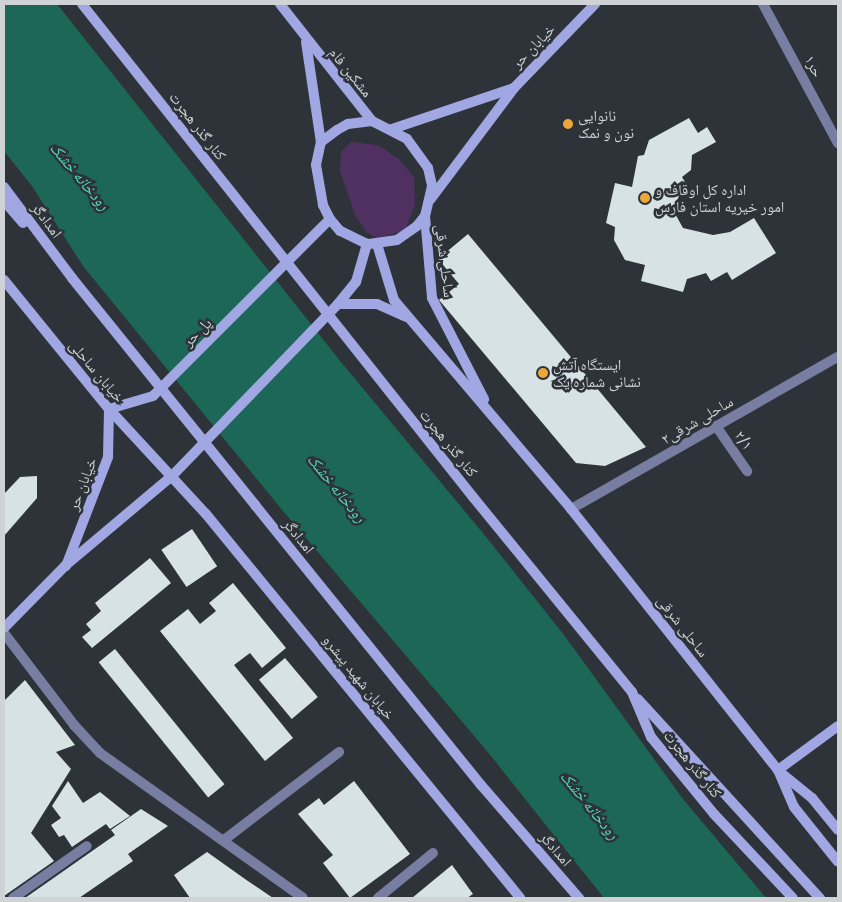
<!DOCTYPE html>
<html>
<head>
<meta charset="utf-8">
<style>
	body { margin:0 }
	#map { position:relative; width:842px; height:902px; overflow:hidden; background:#2d3338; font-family:Merriweather,"Noto Naskh Arabic",serif }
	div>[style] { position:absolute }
	.green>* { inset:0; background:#503061 }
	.water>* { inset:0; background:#1c6758 }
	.building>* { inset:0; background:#d6e2e4; transform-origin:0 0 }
	.lane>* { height:10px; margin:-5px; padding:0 5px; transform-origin:5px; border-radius:5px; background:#787da2 }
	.street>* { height:10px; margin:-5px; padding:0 5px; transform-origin:5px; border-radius:5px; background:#787da2 }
	.secondary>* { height:10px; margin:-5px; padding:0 5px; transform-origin:5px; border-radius:5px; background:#a0a7e3 }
	.dots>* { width:14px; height:14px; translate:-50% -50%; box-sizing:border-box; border:2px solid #2d3338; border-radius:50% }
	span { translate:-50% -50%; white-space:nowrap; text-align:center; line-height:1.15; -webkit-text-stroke:5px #2d3338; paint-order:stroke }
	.street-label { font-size:15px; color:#cfd3d6 }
	.poi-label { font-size:15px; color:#cfd3d6 }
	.left { translate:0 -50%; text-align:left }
	.water-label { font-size:16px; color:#50d9bc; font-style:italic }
	.frame { position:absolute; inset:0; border:5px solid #cfd3d6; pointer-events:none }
</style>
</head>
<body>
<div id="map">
	<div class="green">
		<i style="clip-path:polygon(351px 142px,378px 145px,399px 159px,414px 177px,415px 204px,405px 231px,377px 238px,366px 232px,355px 215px,340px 171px,341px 152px)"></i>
	</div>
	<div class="water">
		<i style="clip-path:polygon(4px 4px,57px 4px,341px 362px,487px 538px,564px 635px,683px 799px,766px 898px,604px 898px,487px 751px,283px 511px,83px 266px,32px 186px,4px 151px)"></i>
	</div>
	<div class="building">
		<i style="clip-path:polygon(689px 118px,698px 133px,707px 127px,716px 142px,692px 155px,691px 170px,682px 177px,685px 182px,673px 210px,683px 228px,713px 235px,730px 232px,754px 218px,776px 253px,732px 280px,727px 272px,711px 281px,706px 273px,687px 279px,683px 292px,641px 281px,645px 265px,625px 260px,614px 240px,615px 227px,606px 223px,615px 183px,632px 187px,638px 156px,644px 155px,649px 140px)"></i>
		<i style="clip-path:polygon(468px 234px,646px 447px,605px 466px,576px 463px,439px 300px,459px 284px,438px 259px)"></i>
		<i style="clip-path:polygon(37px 476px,37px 498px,4px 536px,4px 494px,20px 477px)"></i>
		<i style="left:192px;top:529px;width:45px;height:37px;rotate:56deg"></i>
		<i style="clip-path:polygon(150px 558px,171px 583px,92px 648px,82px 637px,91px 630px,86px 624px,101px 611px,95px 603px)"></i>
		<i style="clip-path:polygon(233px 583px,286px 648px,262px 668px,250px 653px,234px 665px,293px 738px,265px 761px,160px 631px,188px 609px,200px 624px,216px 611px,209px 603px)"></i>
		<i style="left:115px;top:649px;width:174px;height:21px;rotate:51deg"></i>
		<i style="left:285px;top:658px;width:51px;height:34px;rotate:50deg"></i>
		<i style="clip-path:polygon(25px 680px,75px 745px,56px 752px,71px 769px,31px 833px,54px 861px,4px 896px,4px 701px)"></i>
		<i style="clip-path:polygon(68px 781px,83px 803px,100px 792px,130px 816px,110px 829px,106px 824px,72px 847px,64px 835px,59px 837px,51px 825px,61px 818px,52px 806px)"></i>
		<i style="clip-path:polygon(354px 781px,410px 854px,350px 898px,323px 863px,333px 855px,298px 814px,319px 798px,324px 805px)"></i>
		<i style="clip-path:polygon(141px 809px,168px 826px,128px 854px,133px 861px,79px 898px,25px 898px,115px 835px,111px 830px)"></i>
		<i style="clip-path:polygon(207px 852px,245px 879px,273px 898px,190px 898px,174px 875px)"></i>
		<i style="clip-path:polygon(452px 865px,473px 894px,467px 898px,412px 898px)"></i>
	</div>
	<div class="lane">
		<i style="left:4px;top:633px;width:116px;rotate:52.7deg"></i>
		<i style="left:74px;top:725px;width:38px;rotate:47deg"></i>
		<i style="left:100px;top:753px;width:249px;rotate:35.5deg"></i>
		<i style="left:224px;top:840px;width:145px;rotate:-37.4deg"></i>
		<i style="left:378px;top:898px;width:71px;rotate:-39.3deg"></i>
	</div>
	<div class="street">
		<i style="left:763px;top:4px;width:158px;rotate:61.7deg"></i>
		<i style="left:716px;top:426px;width:55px;rotate:55.4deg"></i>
		<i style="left:571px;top:509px;width:307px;rotate:-29.7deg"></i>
		<i style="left:13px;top:898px;width:90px;rotate:-35.1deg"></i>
	</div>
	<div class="secondary">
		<i style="left:82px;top:4px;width:629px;rotate:51.58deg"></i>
		<i style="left:473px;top:497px;width:252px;rotate:50.8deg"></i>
		<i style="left:632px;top:692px;width:49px;rotate:67.1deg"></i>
		<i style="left:651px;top:737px;width:99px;rotate:50.7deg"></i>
		<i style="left:714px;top:814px;width:115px;rotate:46.8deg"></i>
		<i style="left:280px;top:4px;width:149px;rotate:51.8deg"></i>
		<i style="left:306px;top:42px;width:101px;rotate:81.5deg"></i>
		<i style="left:372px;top:121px;width:39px;rotate:27deg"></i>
		<i style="left:407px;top:139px;width:36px;rotate:54deg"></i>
		<i style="left:428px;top:168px;width:18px;rotate:77deg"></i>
		<i style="left:432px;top:186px;width:31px;rotate:103deg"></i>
		<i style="left:425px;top:216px;width:13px;rotate:129deg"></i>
		<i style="left:417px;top:226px;width:24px;rotate:145deg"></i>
		<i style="left:397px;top:240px;width:30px;rotate:172deg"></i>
		<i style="left:367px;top:244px;width:30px;rotate:-154deg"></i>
		<i style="left:340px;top:231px;width:16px;rotate:-130deg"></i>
		<i style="left:330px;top:219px;width:16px;rotate:-117deg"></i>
		<i style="left:323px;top:205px;width:41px;rotate:-99.9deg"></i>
		<i style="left:316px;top:165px;width:24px;rotate:-78deg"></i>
		<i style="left:321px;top:142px;width:20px;rotate:-37deg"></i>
		<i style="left:337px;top:130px;width:13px;rotate:-29deg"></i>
		<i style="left:348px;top:124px;width:24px;rotate:-7deg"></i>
		<i style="left:392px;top:129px;width:129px;rotate:-18.6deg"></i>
		<i style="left:4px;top:187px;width:114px;rotate:53.2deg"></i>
		<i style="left:72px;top:278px;width:292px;rotate:51.1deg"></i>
		<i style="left:255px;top:505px;width:360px;rotate:51.1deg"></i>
		<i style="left:481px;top:785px;width:150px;rotate:49.1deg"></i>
		<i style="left:430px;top:200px;width:140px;rotate:-53.1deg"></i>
		<i style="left:514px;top:88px;width:117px;rotate:-46deg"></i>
		<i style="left:4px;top:201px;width:29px;rotate:49deg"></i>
		<i style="left:425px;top:216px;width:82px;rotate:85.1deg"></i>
		<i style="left:432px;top:298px;width:114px;rotate:62.8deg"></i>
		<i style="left:377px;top:244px;width:59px;rotate:73.1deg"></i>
		<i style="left:394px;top:300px;width:274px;rotate:49.7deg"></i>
		<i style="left:571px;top:509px;width:333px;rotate:51.6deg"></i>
		<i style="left:778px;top:770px;width:40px;rotate:66.6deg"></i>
		<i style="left:794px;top:807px;width:70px;rotate:51.3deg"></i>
		<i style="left:4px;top:280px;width:166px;rotate:50.9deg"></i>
		<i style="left:109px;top:409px;width:143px;rotate:47.3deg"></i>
		<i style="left:206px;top:514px;width:496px;rotate:50.7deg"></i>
		<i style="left:338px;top:304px;width:39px"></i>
		<i style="left:377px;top:304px;width:32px;rotate:24deg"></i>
		<i style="left:66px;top:566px;width:117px;rotate:-68.9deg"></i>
		<i style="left:108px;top:457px;width:48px;rotate:-88.8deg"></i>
		<i style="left:109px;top:409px;width:46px;rotate:-16.5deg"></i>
		<i style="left:153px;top:396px;width:250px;rotate:-45deg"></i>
		<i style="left:4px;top:628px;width:87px;rotate:-45.5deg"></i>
		<i style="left:65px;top:566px;width:140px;rotate:-40.1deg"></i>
		<i style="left:172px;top:476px;width:239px;rotate:-46deg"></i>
		<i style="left:338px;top:304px;width:28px;rotate:-51deg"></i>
		<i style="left:356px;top:282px;width:40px;rotate:-74deg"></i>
		<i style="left:638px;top:699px;width:270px;rotate:47.6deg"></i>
		<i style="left:778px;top:770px;width:74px;rotate:-36.3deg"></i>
		<i style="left:781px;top:773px;width:40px;rotate:39deg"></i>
		<i style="left:812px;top:798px;width:41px;rotate:50.9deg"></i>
	</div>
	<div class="dots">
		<i style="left:568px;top:124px;background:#eda83c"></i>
		<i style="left:645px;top:198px;background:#eda83c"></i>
		<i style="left:543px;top:373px;background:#eda83c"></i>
	</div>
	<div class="street-label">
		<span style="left:533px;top:46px;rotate:-46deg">خیابان حر</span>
		<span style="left:814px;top:66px;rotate:62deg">حر۱</span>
		<span style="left:351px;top:72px;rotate:51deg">مشکین فام</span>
		<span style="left:198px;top:126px;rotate:52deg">کنار گذر هجرت</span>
		<span style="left:47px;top:220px;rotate:53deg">امدادگر</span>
		<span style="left:445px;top:261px;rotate:83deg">ساحلی شرقی</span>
		<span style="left:197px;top:332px;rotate:-45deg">پل حر</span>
		<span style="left:97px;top:371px;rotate:50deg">خیابان ساحلی</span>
		<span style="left:697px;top:420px;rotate:-30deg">ساحلی شرقی۲</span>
		<span style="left:744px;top:440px;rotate:55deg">۲/‍‍۱</span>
		<span style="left:449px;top:443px;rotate:51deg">کنار گذر هجرت</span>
		<span style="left:82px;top:484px;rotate:-69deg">خیابان حر</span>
		<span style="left:299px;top:536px;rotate:51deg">امدادگر</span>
		<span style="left:683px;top:626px;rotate:52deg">ساحلی شرقی</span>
		<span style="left:359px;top:677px;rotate:51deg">خیابان شهید پیشرو</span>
		<span style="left:693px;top:764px;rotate:51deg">کنار گذر هجرت</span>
		<span style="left:556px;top:849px;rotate:49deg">امدادگر</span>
	</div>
	<div class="poi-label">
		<span class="left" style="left:578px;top:124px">نانوایی<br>نون و نمک</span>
		<span class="left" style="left:655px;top:198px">اداره کل اوقاف و<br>امور خیریه استان فارس</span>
		<span class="left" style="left:553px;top:373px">ایستگاه آتش<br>نشانی شماره یک</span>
	</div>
	<div class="water-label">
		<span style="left:80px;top:176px;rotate:50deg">رودخانه خشک</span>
		<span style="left:337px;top:488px;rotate:51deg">رودخانه خشک</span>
		<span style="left:590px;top:805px;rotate:51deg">رودخانه خشک</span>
	</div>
	<div class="frame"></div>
</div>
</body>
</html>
